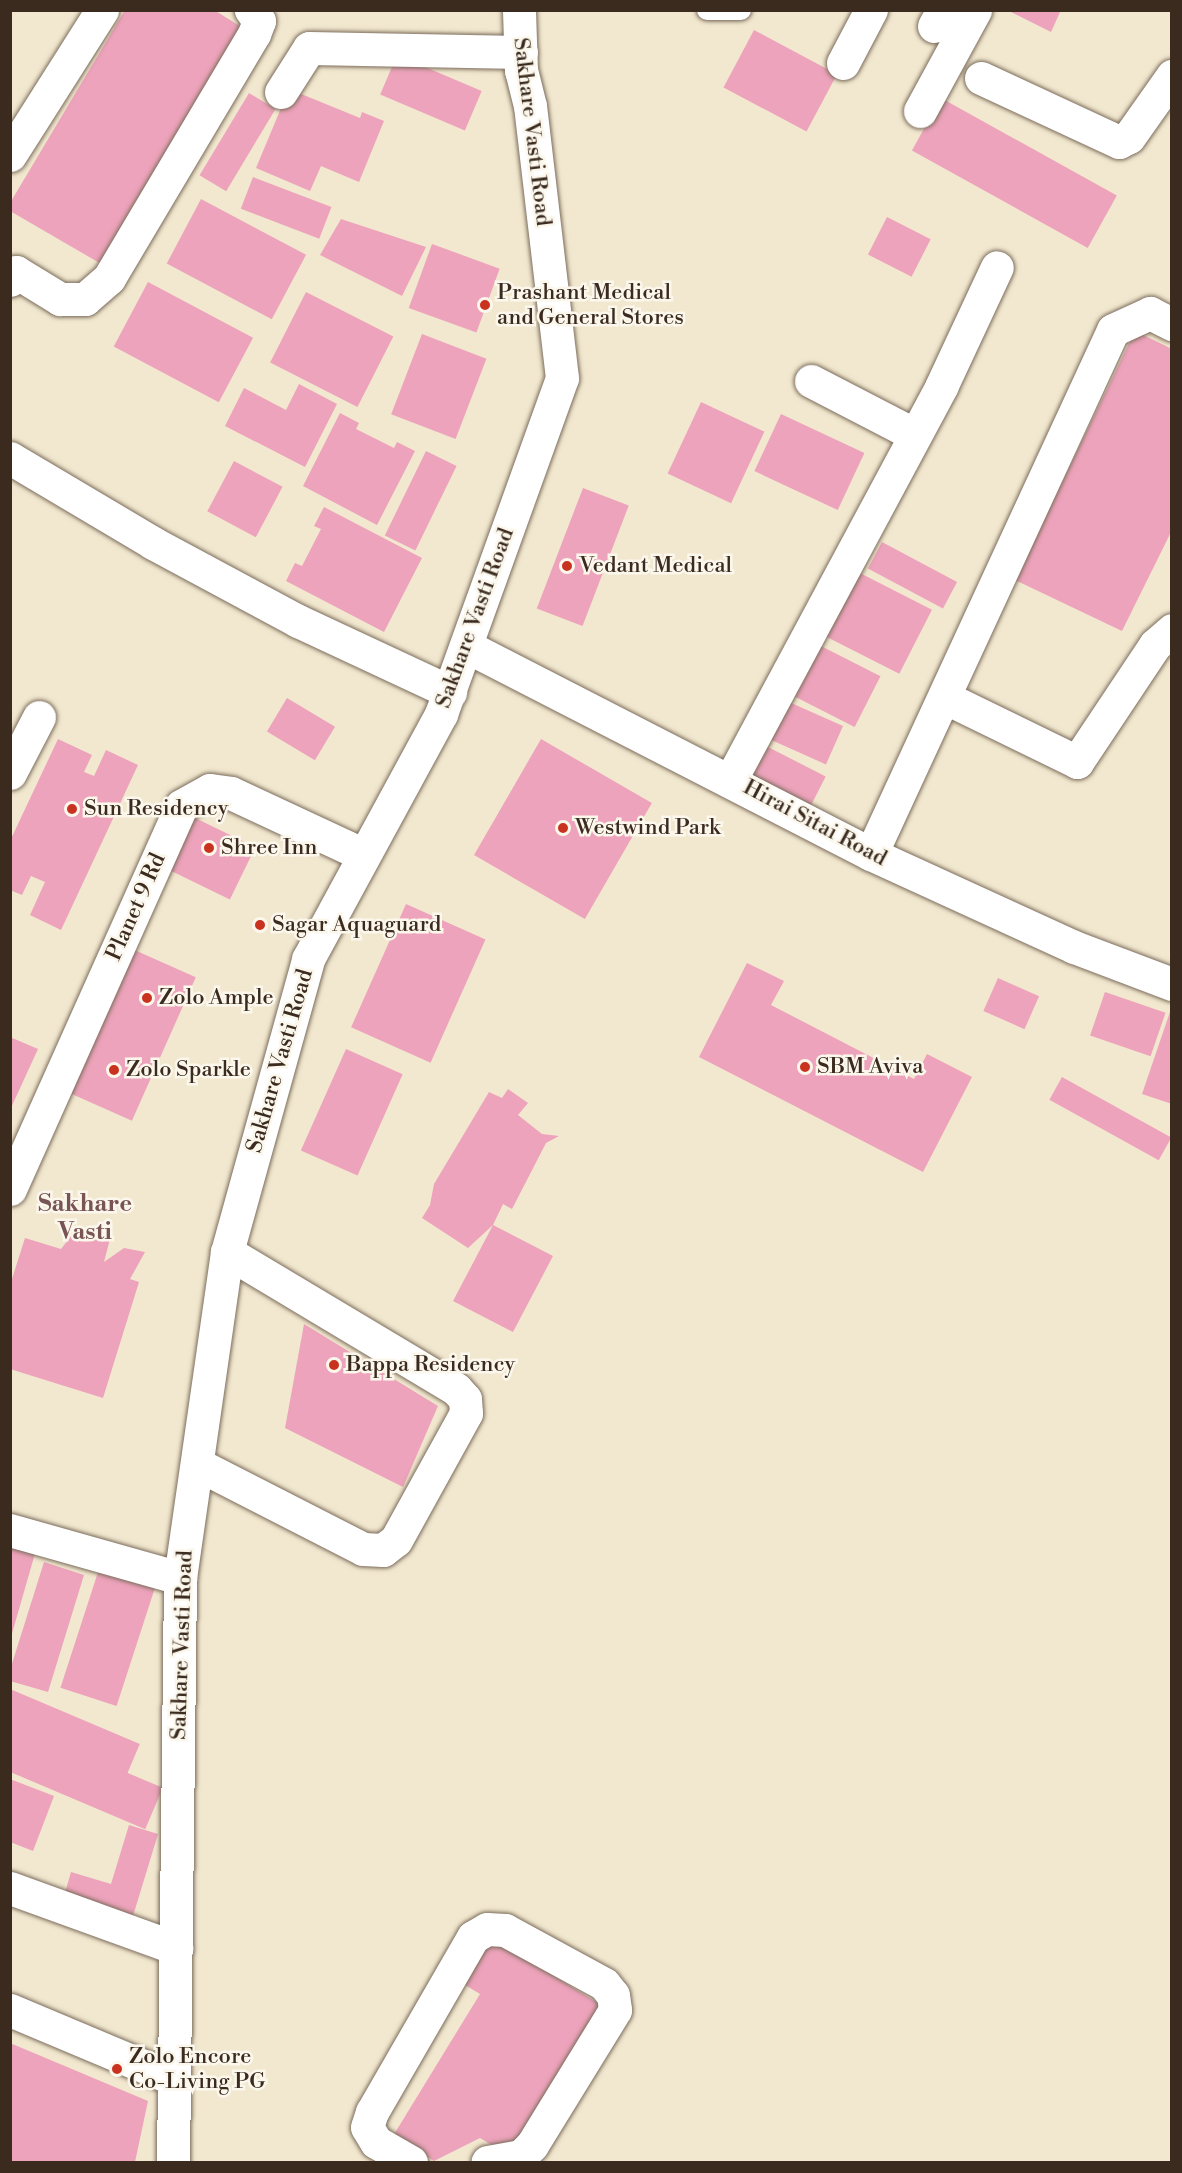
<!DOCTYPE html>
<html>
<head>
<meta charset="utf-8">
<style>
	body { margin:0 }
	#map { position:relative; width:1182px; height:2173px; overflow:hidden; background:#f2e8cf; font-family:"Libre Bodoni",serif }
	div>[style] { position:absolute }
	.building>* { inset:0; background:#eda3bb; transform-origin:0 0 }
	.roads { filter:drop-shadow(0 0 2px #7b6c5c) drop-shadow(0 0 2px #7b6c5c) }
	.service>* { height:20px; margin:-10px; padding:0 10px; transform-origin:10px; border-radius:10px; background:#fff }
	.minor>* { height:33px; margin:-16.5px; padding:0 16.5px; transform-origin:16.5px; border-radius:16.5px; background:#fff }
	.tertiary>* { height:33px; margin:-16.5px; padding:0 16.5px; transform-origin:16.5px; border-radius:16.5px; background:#fff }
	.dots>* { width:16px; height:16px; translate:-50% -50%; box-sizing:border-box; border:3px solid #fbf7ec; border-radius:50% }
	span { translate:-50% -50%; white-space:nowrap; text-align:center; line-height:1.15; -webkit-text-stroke:5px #fbf7ec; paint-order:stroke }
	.street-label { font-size:22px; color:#3b2a1e }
	.poi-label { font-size:22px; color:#3b2a1e }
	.left { translate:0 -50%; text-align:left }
	.neighbourhood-label { font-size:24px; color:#795455; font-weight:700 }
	.frame { position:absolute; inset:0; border:12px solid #3b2a1e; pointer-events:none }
</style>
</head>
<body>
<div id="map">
	<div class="building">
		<i style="clip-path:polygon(125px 10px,214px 10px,243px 28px,103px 265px,10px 211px,10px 203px)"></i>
		<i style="clip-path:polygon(1007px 10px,1061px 10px,1051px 32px)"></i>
		<i style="left:754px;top:30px;width:94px;height:65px;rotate:28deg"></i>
		<i style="left:397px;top:55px;width:92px;height:43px;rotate:23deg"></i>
		<i style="clip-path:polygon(289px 89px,360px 118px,362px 112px,384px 121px,359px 182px,321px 166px,310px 191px,256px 168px)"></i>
		<i style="left:249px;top:93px;width:31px;height:96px;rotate:31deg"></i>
		<i style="left:941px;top:98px;width:201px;height:60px;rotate:29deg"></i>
		<i style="left:253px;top:177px;width:84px;height:34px;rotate:21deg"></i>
		<i style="left:201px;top:199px;width:119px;height:73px;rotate:28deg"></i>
		<i style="left:887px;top:217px;width:49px;height:42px;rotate:27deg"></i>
		<i style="clip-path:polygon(341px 219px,426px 247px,402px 296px,320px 255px)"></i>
		<i style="left:432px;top:244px;width:72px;height:68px;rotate:20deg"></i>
		<i style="left:148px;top:282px;width:119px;height:73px;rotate:28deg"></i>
		<i style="left:306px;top:292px;width:98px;height:79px;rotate:27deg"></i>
		<i style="clip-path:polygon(1135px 331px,1172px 349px,1172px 530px,1122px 631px,1015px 580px)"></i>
		<i style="left:422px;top:334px;width:69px;height:86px;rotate:21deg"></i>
		<i style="clip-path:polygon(299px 384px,337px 404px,305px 467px,225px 426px,244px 388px,286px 410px)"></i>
		<i style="left:701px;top:402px;width:70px;height:79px;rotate:25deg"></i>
		<i style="clip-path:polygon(340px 413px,359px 423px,356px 429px,394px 448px,397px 442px,415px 451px,377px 525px,303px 486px)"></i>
		<i style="left:781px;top:414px;width:92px;height:63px;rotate:25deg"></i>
		<i style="left:426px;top:451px;width:34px;height:94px;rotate:26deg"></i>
		<i style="left:234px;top:461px;width:55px;height:57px;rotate:28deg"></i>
		<i style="left:583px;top:488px;width:49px;height:129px;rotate:21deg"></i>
		<i style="clip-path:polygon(324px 507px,422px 558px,384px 632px,286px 581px,295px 563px,302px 566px,321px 529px,314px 526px)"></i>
		<i style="left:882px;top:542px;width:85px;height:30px;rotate:28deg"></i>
		<i style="left:858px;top:572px;width:83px;height:72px;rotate:27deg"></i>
		<i style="left:819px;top:645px;width:69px;height:57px;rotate:27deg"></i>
		<i style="left:287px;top:698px;width:56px;height:39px;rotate:31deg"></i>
		<i style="left:780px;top:698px;width:69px;height:42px;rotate:24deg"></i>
		<i style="clip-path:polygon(58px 739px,92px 755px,84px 772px,94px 776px,106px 750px,138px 765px,61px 930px,30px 915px,45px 882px,31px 876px,22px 895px,10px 890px,10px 841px)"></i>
		<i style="left:541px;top:739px;width:128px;height:134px;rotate:30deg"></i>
		<i style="left:766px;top:746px;width:67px;height:32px;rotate:27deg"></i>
		<i style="left:187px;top:814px;width:76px;height:58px;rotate:26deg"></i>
		<i style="left:406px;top:904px;width:87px;height:135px;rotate:24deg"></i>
		<i style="left:130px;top:948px;width:72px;height:157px;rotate:24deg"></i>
		<i style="clip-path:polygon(747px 963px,784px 981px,771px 1005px,914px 1079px,927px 1054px,972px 1077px,923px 1172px,699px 1057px)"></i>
		<i style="left:998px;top:978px;width:45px;height:36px;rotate:24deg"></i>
		<i style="left:1105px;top:992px;width:64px;height:46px;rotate:19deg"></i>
		<i style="clip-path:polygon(1171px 1009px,1172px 1009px,1172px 1104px,1142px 1094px)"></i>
		<i style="clip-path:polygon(10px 1037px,38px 1049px,10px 1110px)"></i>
		<i style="left:346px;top:1049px;width:62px;height:111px;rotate:24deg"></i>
		<i style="left:1062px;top:1077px;width:125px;height:26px;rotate:29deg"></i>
		<i style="clip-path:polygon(508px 1089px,528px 1103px,518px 1115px,542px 1134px,559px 1136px,546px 1143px,512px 1209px,503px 1204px,493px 1225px,553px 1256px,513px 1332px,453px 1301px,493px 1225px,468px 1248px,422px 1218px,430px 1205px,434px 1184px,489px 1092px,502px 1098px)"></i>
		<i style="clip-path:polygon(76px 1230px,110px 1239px,104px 1262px,124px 1248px,145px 1252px,130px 1279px,139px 1282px,103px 1398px,10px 1369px,10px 1285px,25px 1238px,61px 1249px)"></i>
		<i style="clip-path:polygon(304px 1324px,438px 1406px,403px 1487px,285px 1428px)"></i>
		<i style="clip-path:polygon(10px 1543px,36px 1550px,11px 1637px,10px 1637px)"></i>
		<i style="clip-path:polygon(44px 1562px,84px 1575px,48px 1692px,10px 1681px,10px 1670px)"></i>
		<i style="left:100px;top:1566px;width:59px;height:128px;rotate:18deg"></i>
		<i style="left:10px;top:1689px;width:141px;height:32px;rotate:23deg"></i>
		<i style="left:10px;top:1723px;width:166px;height:45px;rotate:23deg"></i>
		<i style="clip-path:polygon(10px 1779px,54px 1796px,33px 1851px,10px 1842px)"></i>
		<i style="clip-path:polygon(129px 1825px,158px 1834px,133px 1916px,64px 1896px,71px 1872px,111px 1884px)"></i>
		<i style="clip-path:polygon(488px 1936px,603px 2006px,510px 2156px,480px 2138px,434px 2161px,393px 2136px,480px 1994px,460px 1982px)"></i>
		<i style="clip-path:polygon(10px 2043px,148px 2101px,135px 2162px,10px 2162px)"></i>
	</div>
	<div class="roads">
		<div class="service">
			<i style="left:707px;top:10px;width:34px"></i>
		</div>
		<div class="minor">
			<i style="left:934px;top:26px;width:18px;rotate:-61deg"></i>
			<i style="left:843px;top:63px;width:60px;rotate:-62.2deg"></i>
			<i style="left:981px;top:78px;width:152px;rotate:24.9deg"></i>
			<i style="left:1119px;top:142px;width:11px;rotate:-27deg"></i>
			<i style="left:1129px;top:137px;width:75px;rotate:-54.8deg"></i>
			<i style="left:281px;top:92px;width:52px;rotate:-57.5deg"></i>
			<i style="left:309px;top:48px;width:212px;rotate:1.1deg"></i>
			<i style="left:920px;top:111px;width:115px;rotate:-61.4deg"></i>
			<i style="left:10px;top:155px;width:172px;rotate:-57.6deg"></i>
			<i style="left:10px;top:280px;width:10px;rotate:-53deg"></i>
			<i style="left:16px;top:272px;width:52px;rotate:31.5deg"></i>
			<i style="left:60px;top:299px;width:25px"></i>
			<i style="left:85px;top:299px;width:32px;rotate:-41deg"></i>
			<i style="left:109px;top:278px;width:284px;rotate:-59.3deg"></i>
			<i style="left:254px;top:34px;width:14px;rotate:-69deg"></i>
			<i style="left:259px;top:21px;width:14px;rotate:-126deg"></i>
			<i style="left:811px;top:381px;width:117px;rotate:27.4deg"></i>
			<i style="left:10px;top:458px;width:166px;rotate:30.7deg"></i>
			<i style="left:153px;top:543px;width:165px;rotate:28.3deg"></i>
			<i style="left:298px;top:621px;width:168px;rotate:25deg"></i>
			<i style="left:466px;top:646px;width:455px;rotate:27.2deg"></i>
			<i style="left:871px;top:854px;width:223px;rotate:24.6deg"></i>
			<i style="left:1074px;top:947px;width:105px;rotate:20.7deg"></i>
			<i style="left:946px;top:698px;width:146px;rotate:26deg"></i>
			<i style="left:1077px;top:762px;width:141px;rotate:-56.3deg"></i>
			<i style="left:1155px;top:645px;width:23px;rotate:-41deg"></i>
			<i style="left:10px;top:773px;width:63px;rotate:-62.6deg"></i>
			<i style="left:731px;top:779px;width:445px;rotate:-61.8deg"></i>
			<i style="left:941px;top:387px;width:132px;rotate:-65deg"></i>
			<i style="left:871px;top:854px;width:577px;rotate:-65.21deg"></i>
			<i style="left:1113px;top:330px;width:41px;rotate:-24.7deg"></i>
			<i style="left:1150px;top:313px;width:25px;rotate:27deg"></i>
			<i style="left:10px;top:1189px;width:419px;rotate:-65.9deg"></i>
			<i style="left:181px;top:806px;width:33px;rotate:-29deg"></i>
			<i style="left:210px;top:790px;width:21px;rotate:8deg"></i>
			<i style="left:231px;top:793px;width:145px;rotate:25deg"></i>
			<i style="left:197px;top:1464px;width:186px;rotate:27.1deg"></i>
			<i style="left:363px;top:1549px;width:20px;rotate:3deg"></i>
			<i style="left:383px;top:1550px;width:16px;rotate:-38deg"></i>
			<i style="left:396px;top:1540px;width:145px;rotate:-61.1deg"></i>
			<i style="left:466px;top:1413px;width:14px;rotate:-94deg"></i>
			<i style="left:465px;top:1399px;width:13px;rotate:-132deg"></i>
			<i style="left:456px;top:1389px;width:267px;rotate:-149.1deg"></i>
			<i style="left:10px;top:1530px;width:177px;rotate:15.8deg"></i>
			<i style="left:10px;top:1888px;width:177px;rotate:19.9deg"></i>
			<i style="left:10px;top:2010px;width:178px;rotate:22.8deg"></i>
			<i style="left:411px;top:2162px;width:40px;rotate:-150.3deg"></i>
			<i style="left:376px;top:2142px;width:17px;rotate:-121deg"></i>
			<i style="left:367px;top:2127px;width:16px;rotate:-72deg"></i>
			<i style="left:372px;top:2112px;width:202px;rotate:-60deg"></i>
			<i style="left:473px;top:1937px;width:16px;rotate:-30deg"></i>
			<i style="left:487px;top:1929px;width:18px;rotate:3deg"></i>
			<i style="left:505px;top:1930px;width:113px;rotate:28.6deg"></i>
			<i style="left:604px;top:1984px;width:14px;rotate:51deg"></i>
			<i style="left:613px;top:1995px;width:15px;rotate:82deg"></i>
			<i style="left:615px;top:2010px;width:158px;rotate:121.6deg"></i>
			<i style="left:532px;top:2145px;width:16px;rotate:135deg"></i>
			<i style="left:521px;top:2156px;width:34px;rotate:170deg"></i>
		</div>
		<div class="tertiary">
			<i style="left:173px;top:2162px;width:584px;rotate:-89.31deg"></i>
			<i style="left:180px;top:1578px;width:329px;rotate:-81.8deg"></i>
			<i style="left:227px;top:1252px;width:304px;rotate:-74.5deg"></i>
			<i style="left:308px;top:959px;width:279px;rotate:-61.5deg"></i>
			<i style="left:441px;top:714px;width:357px;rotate:-70.2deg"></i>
			<i style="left:562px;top:378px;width:274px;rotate:-96.7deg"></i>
			<i style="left:530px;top:106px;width:36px;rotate:-104deg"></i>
			<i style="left:521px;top:71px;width:61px;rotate:-91.9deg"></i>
		</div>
	</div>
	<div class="dots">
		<i style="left:485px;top:305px;background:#c8321e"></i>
		<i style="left:567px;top:566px;background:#c8321e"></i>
		<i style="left:72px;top:809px;background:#c8321e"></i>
		<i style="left:563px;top:828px;background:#c8321e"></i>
		<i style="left:209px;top:848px;background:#c8321e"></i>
		<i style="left:260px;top:925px;background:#c8321e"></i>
		<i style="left:147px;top:998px;background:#c8321e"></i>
		<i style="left:805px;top:1067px;background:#c8321e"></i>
		<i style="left:114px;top:1070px;background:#c8321e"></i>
		<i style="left:334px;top:1365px;background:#c8321e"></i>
		<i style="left:117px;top:2069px;background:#c8321e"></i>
	</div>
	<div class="street-label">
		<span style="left:532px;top:132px;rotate:83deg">Sakhare Vasti Road</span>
		<span style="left:475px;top:618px;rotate:-70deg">Sakhare Vasti Road</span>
		<span style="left:815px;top:823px;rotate:28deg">Hirai Sitai Road</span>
		<span style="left:136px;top:907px;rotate:-66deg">Planet 9 Rd</span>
		<span style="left:280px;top:1061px;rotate:-74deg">Sakhare Vasti Road</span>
		<span style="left:182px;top:1645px;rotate:-88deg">Sakhare Vasti Road</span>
	</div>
	<div class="poi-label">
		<span class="left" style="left:497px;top:305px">Prashant Medical<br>and General Stores</span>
		<span class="left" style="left:579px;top:566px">Vedant Medical</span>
		<span class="left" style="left:84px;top:809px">Sun Residency</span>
		<span class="left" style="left:575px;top:828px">Westwind Park</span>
		<span class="left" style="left:221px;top:848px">Shree Inn</span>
		<span class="left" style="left:272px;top:925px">Sagar Aquaguard</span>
		<span class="left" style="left:159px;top:998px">Zolo Ample</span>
		<span class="left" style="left:817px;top:1067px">SBM Aviva</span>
		<span class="left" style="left:126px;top:1070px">Zolo Sparkle</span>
		<span class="left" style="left:346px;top:1365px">Bappa Residency</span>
		<span class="left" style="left:129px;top:2069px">Zolo Encore<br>Co-Living PG</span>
	</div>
	<div class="neighbourhood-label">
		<span style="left:85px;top:1219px">Sakhare<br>Vasti</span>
	</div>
	<div class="frame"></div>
</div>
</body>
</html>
